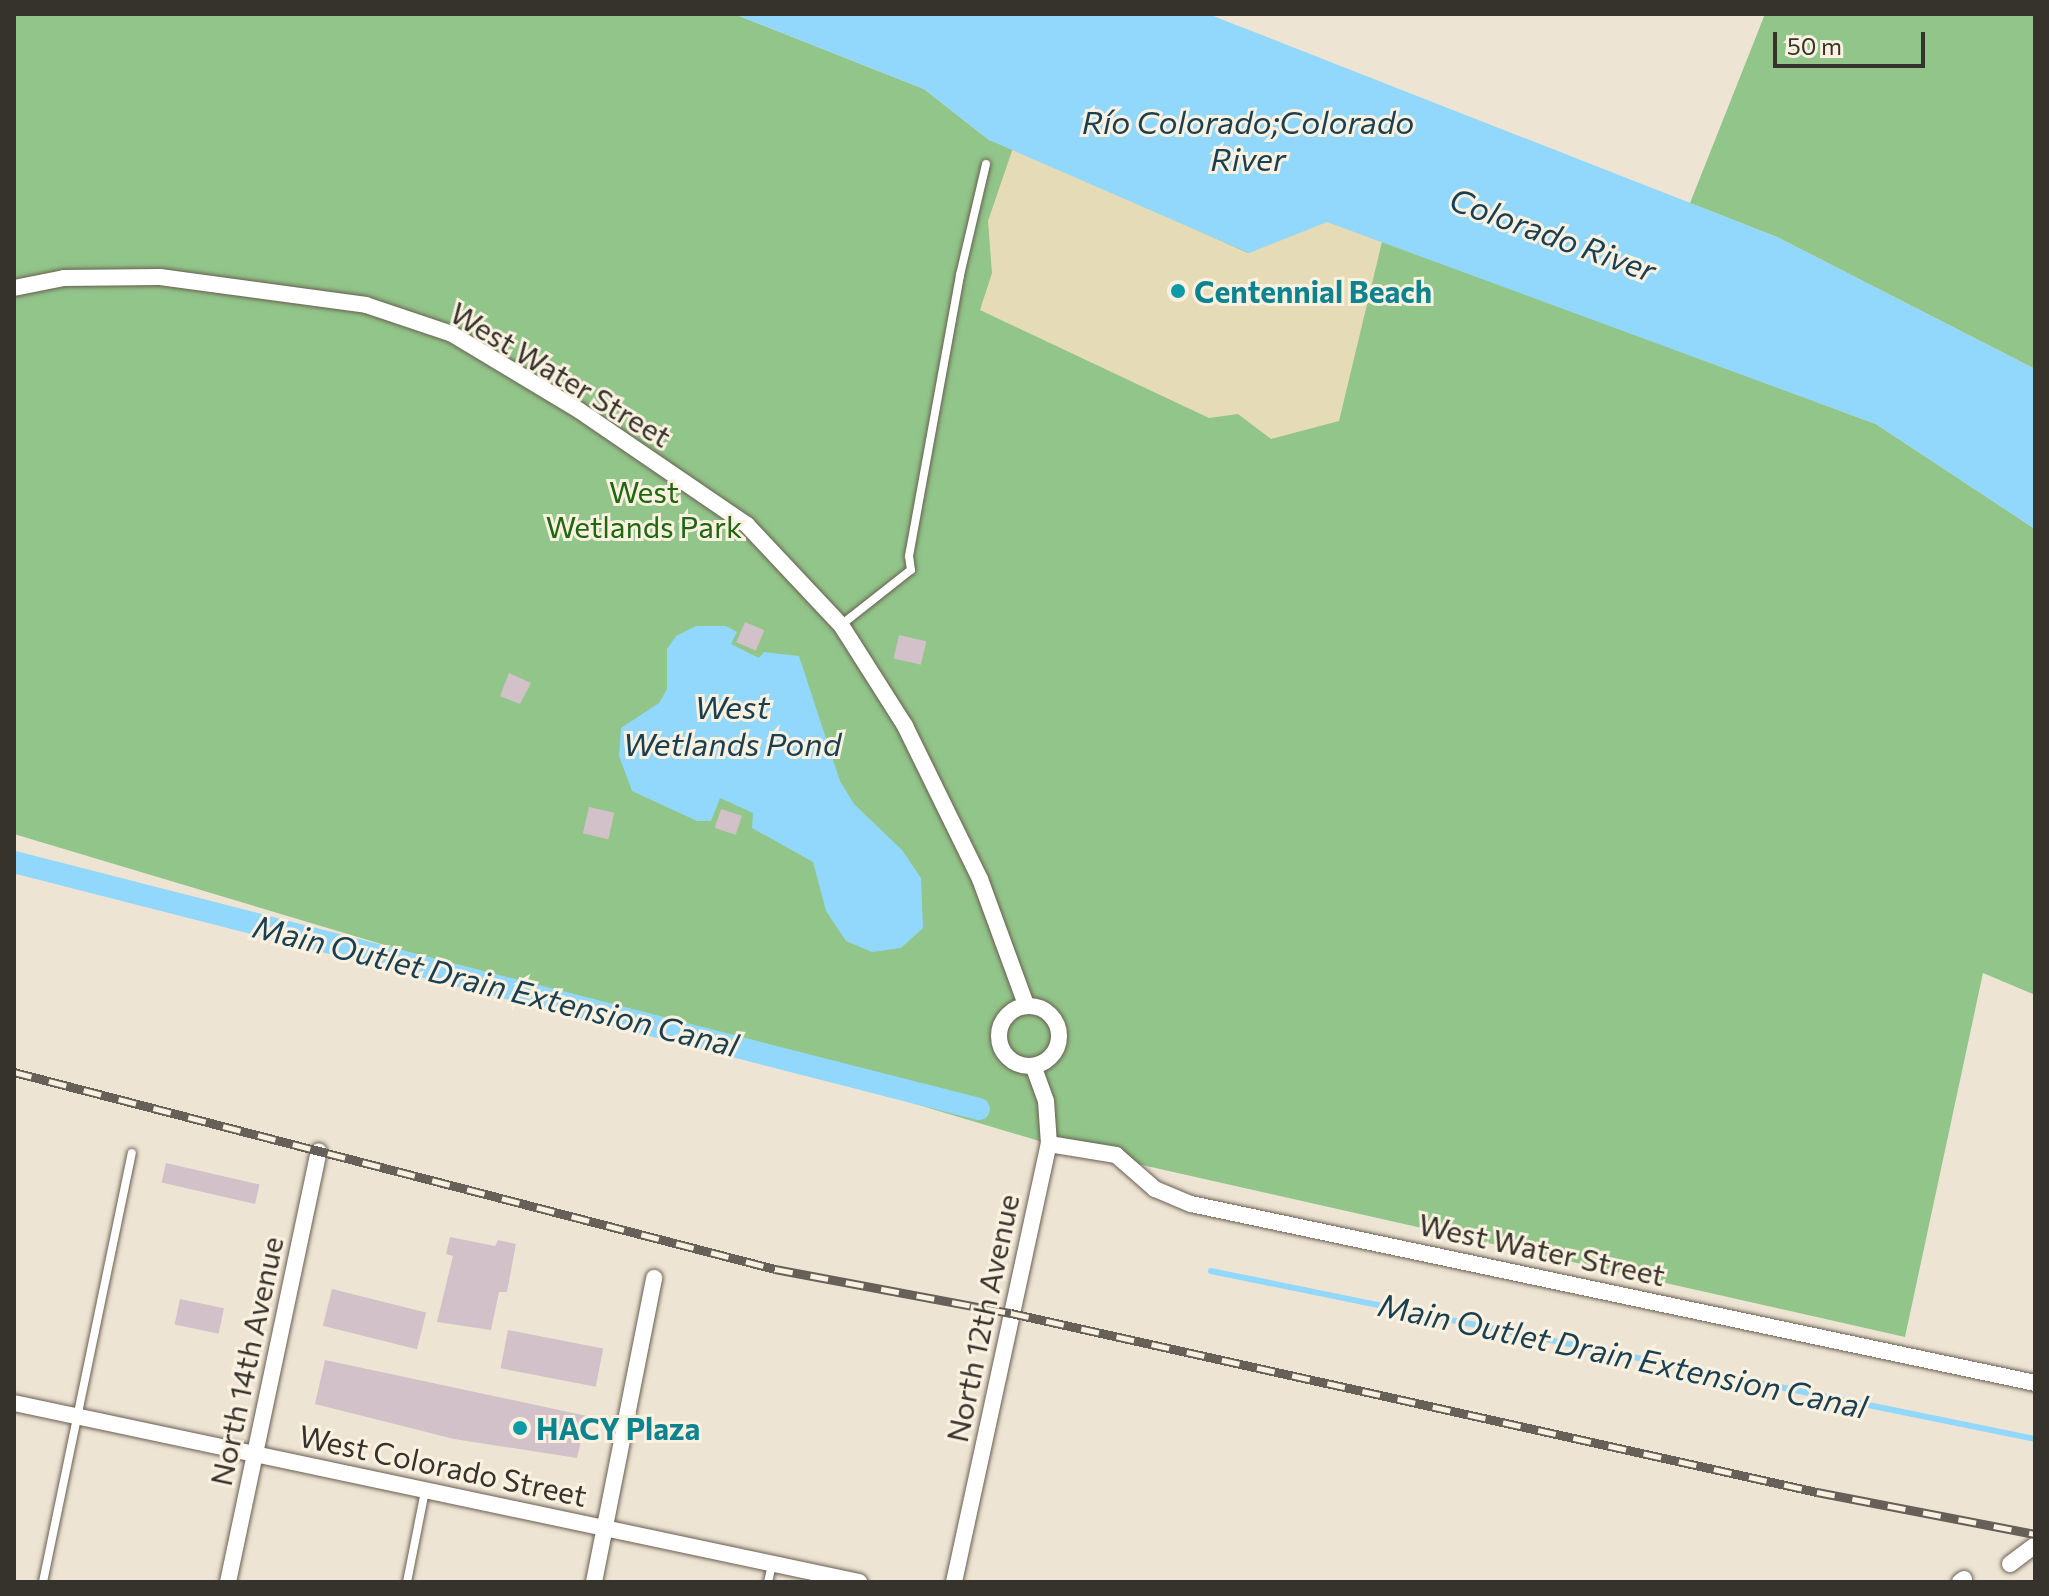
<!DOCTYPE html>
<html>
<head>
<meta charset="utf-8">
<style>
	body { margin:0 }
	#map { position:relative; width:2049px; height:1596px; overflow:hidden; background:#eee4d4; font-family:Commissioner,sans-serif }
	div>[style] { position:absolute }
	.green>* { inset:0; background:#92c589 }
	.sand>* { inset:0; background:#e5dcb7 }
	.water>* { inset:0; background:#92d7fc }
	.stream>* { height:6px; margin:-3px; padding:0 3px; transform-origin:3px; border-radius:3px; background:#92d7fc }
	.canal>* { height:22px; margin:-11px; padding:0 11px; transform-origin:11px; border-radius:11px; background:#92d7fc }
	.building>* { inset:0; background:#d3c1c9; transform-origin:0 0 }
	.roads { filter:drop-shadow(0 0 2px #685f52) drop-shadow(0 0 2px #685f52) }
	.lane>* { height:8px; margin:-4px; padding:0 4px; transform-origin:4px; border-radius:4px; background:#fff }
	.street>* { height:16px; margin:-8px; padding:0 8px; transform-origin:8px; border-radius:8px; background:#fff }
	.street>.ring { margin:-8px; padding:0; box-sizing:content-box; background:none; border:16px solid #fff; border-radius:50% }
	.rail>* { height:9px; margin-top:-4.5px; transform-origin:0; background:repeating-linear-gradient(90deg,#fbf1e1 0 18px,#666058 0 36px); box-sizing:border-box; border-block:2px solid #666058 }
	.dots>* { width:22px; height:22px; translate:-50% -50%; box-sizing:border-box; border:4px solid #fbf1e1; border-radius:50% }
	span { translate:-50% -50%; white-space:nowrap; text-align:center; line-height:1.15; -webkit-text-stroke:6px #fbf1e1; paint-order:stroke }
	.culture-label { font-size:30px; color:#0d838f; font-weight:700 }
	.left { translate:0 -50%; text-align:left }
	.street-label { font-size:30px; color:#36322c }
	.park-label { font-size:30px; color:#1f6810 }
	.water-label { font-size:32px; color:#183f52; font-style:italic }
	.frame { position:absolute; inset:0; border:16px solid #36322c; pointer-events:none }
	.scale { position:absolute; left:1773px; top:32px; width:152px; height:36px; box-sizing:border-box; border:4px solid #36322c; border-top:0; padding-left:10px; font-size:24px; line-height:28px; white-space:nowrap; color:#36322c; -webkit-text-stroke:6px #fbf1e1; paint-order:stroke }
</style>
</head>
<body>
<div id="map">
	<div class="green">
		<i style="clip-path:polygon(14px 14px,734px 14px,924px 89px,989px 140px,1013px 148px,1327px 221px,1876px 424px,2035px 529px,2035px 995px,1983px 973px,1905px 1337px,1049px 1144px,14px 834px)"></i>
		<i style="clip-path:polygon(1765px 14px,2035px 14px,2035px 369px,1777px 237px,1690px 203px)"></i>
	</div>
	<div class="sand">
		<i style="clip-path:polygon(1013px 148px,1248px 253px,1327px 221px,1382px 242px,1339px 421px,1271px 439px,1238px 414px,1209px 418px,980px 310px,992px 273px,988px 221px)"></i>
	</div>
	<div class="water">
		<i style="clip-path:polygon(734px 14px,1208px 14px,1777px 237px,2035px 369px,2035px 529px,1876px 424px,1327px 222px,1249px 253px,989px 140px,924px 89px)"></i>
		<i style="clip-path:polygon(696px 626px,726px 626px,737px 632px,731px 644px,759px 658px,764px 652px,799px 656px,840px 781px,854px 804px,902px 850px,921px 878px,923px 928px,901px 948px,872px 952px,846px 941px,826px 911px,813px 862px,752px 828px,753px 813px,720px 798px,711px 821px,697px 821px,632px 791px,619px 756px,621px 728px,659px 703px,667px 689px,667px 649px,676px 636px)"></i>
	</div>
	<div class="stream">
		<i style="left:1211px;top:1271px;width:841px;rotate:11.52deg"></i>
	</div>
	<div class="canal">
		<i style="left:14px;top:862px;width:996px;rotate:14.36deg"></i>
	</div>
	<div class="building">
		<i style="left:745px;top:622px;width:21px;height:22px;rotate:23deg"></i>
		<i style="left:899px;top:635px;width:28px;height:24px;rotate:13deg"></i>
		<i style="clip-path:polygon(509px 673px,531px 683px,520px 704px,500px 696px)"></i>
		<i style="left:589px;top:807px;width:26px;height:27px;rotate:13deg"></i>
		<i style="left:721px;top:809px;width:22px;height:20px;rotate:18deg"></i>
		<i style="left:166px;top:1163px;width:96px;height:20px;rotate:13deg"></i>
		<i style="clip-path:polygon(450px 1237px,495px 1246px,498px 1240px,516px 1244px,507px 1292px,499px 1292px,491px 1330px,437px 1322px,453px 1256px,446px 1254px)"></i>
		<i style="left:332px;top:1289px;width:97px;height:38px;rotate:14deg"></i>
		<i style="left:180px;top:1299px;width:45px;height:26px;rotate:12deg"></i>
		<i style="left:508px;top:1330px;width:97px;height:39px;rotate:11deg"></i>
		<i style="clip-path:polygon(325px 1360px,587px 1416px,577px 1458px,454px 1439px,315px 1404px)"></i>
	</div>
	<div class="roads">
		<div class="lane">
			<i style="left:841px;top:625px;width:89px;rotate:-38.2deg"></i>
			<i style="left:911px;top:570px;width:14px;rotate:-98deg"></i>
			<i style="left:909px;top:556px;width:286px;rotate:-79.7deg"></i>
			<i style="left:960px;top:275px;width:114px;rotate:-76.8deg"></i>
			<i style="left:43px;top:1582px;width:438px;rotate:-78.3deg"></i>
			<i style="left:407px;top:1582px;width:93px;rotate:-78.8deg"></i>
			<i style="left:768px;top:1582px;width:18px;rotate:-77deg"></i>
		</div>
		<div class="street">
			<i style="left:14px;top:288px;width:51px;rotate:-11.3deg"></i>
			<i style="left:64px;top:278px;width:96px;rotate:-0.6deg"></i>
			<i style="left:160px;top:277px;width:208px;rotate:7.7deg"></i>
			<i style="left:366px;top:305px;width:91px;rotate:18.6deg"></i>
			<i style="left:452px;top:334px;width:149px;rotate:31deg"></i>
			<i style="left:580px;top:411px;width:202px;rotate:34.3deg"></i>
			<i style="left:747px;top:525px;width:137px;rotate:46.8deg"></i>
			<i style="left:841px;top:625px;width:120px;rotate:57.6deg"></i>
			<i style="left:905px;top:726px;width:170px;rotate:63.9deg"></i>
			<i style="left:980px;top:879px;width:134px;rotate:69.9deg"></i>
			<i class="ring" style="left:999px;top:1006px;width:44px;height:44px"></i>
			<i style="left:1049px;top:1144px;width:68px;rotate:9.3deg"></i>
			<i style="left:1116px;top:1155px;width:52px;rotate:41.1deg"></i>
			<i style="left:1155px;top:1189px;width:39px;rotate:23deg"></i>
			<i style="left:1191px;top:1204px;width:863px;rotate:11.97deg"></i>
			<i style="left:14px;top:1403px;width:864px;rotate:11.96deg"></i>
			<i style="left:2010px;top:1564px;width:31px;rotate:-37deg"></i>
			<i style="left:228px;top:1582px;width:440px;rotate:-78.1deg"></i>
			<i style="left:594px;top:1582px;width:310px;rotate:-78.8deg"></i>
			<i style="left:954px;top:1582px;width:448px;rotate:-77.8deg"></i>
			<i style="left:1049px;top:1144px;width:43px;rotate:-94deg"></i>
			<i style="left:1046px;top:1101px;width:37px;rotate:-110deg"></i>
			<i style="left:1960px;top:1582px;width:5px;rotate:-37deg"></i>
		</div>
	</div>
	<div class="rail">
		<i style="left:14px;top:1072px;width:786px;rotate:14.51deg"></i>
		<i style="left:775px;top:1269px;width:240px;rotate:10.6deg"></i>
		<i style="left:1011px;top:1313px;width:826px;rotate:12.52deg"></i>
		<i style="left:1817px;top:1492px;width:222px;rotate:10.9deg"></i>
	</div>
	<div class="dots">
		<i style="left:1178px;top:291px;background:#0f9aa8"></i>
		<i style="left:520px;top:1428px;background:#0f9aa8"></i>
	</div>
	<div class="culture-label">
		<span class="left" style="left:1194px;top:291px">Centennial Beach</span>
		<span class="left" style="left:536px;top:1428px">HACY Plaza</span>
	</div>
	<div class="street-label">
		<span style="left:561px;top:374px;rotate:31deg">West Water Street</span>
		<span style="left:1542px;top:1249px;rotate:12deg">West Water Street</span>
		<span style="left:982px;top:1318px;rotate:-78deg">North 12th Avenue</span>
		<span style="left:246px;top:1361px;rotate:-78deg">North 14th Avenue</span>
		<span style="left:443px;top:1465px;rotate:12deg">West Colorado Street</span>
	</div>
	<div class="park-label">
		<span style="left:644px;top:508px">West<br>Wetlands Park</span>
	</div>
	<div class="water-label">
		<span style="left:1248px;top:140px">Río Colorado;Colorado<br>River</span>
		<span style="left:1553px;top:234px;rotate:20deg">Colorado River</span>
		<span style="left:732px;top:725px">West<br>Wetlands Pond</span>
		<span style="left:496px;top:985px;rotate:14deg">Main Outlet Drain Extension Canal</span>
		<span style="left:1623px;top:1355px;rotate:12deg">Main Outlet Drain Extension Canal</span>
	</div>
	<div class="frame"></div>
	<div class="scale">50 m</div>
</div>
</body>
</html>
